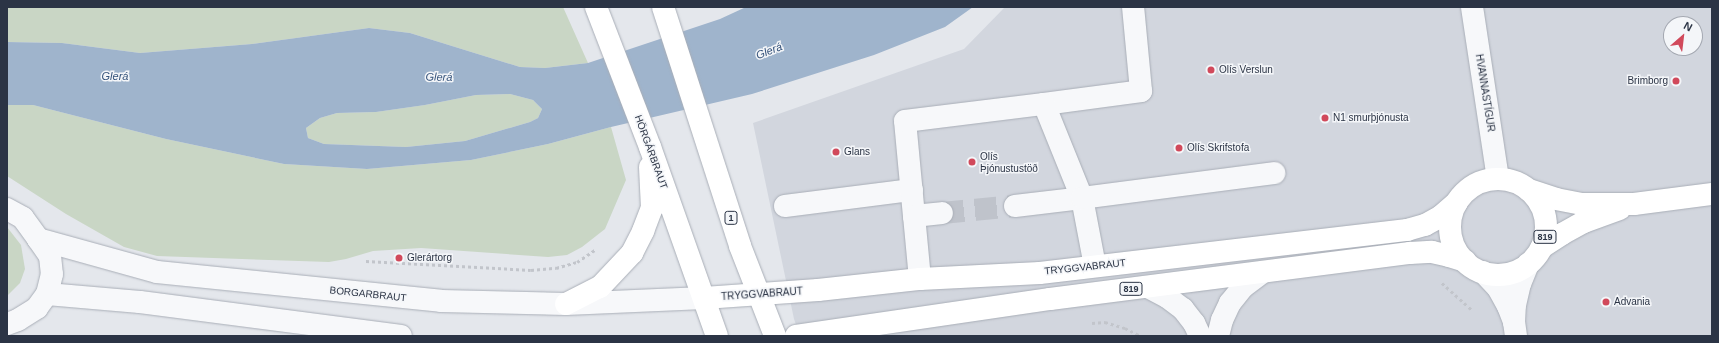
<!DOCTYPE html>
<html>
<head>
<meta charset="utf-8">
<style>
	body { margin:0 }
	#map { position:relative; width:1719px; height:343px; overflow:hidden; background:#e4e7ec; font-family:Arial,sans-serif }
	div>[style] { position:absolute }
	.built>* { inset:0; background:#d2d6de }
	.green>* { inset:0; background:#c9d6c5 }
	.water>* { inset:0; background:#9fb4cc }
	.minor-tunnel>* { height:22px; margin-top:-11px; transform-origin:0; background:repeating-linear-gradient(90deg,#bfc3cb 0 22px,transparent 0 33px) }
	.path>* { height:2.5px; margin-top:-1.25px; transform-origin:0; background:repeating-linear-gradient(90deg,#c2c5cb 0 3px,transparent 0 6px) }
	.roads { filter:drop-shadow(0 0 1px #a9aeb7) drop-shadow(0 0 1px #a9aeb7) }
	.minor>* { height:22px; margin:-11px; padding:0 11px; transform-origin:11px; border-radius:11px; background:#f7f8fa }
	.major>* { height:22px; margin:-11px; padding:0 11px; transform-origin:11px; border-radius:11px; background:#fff }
	.major>.ring { margin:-11px; padding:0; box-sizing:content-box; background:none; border:22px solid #fff; border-radius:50% }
	.highway>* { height:22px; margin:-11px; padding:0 11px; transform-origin:11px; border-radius:11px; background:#fff }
	.dots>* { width:11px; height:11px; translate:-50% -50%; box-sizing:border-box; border:2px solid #f4f6f9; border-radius:50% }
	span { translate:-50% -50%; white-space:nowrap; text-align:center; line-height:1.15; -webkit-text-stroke:3px #f4f6f9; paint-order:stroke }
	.shield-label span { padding:1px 3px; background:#f4f6f9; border:1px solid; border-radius:3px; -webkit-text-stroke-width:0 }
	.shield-label { font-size:9px; color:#2b3445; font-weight:700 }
	.poi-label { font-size:10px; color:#2b3445 }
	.left { translate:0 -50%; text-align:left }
	.right { translate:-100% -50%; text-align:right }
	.street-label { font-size:10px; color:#2b3445 }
	.water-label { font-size:11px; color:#34527a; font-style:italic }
	.frame { position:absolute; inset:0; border:8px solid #2b3445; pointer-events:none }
	.north { position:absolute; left:1663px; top:16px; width:40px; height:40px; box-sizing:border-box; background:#f4f6f9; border:1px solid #a4a8b1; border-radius:50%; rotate:28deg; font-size:11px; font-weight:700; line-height:16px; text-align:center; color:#2b3445 }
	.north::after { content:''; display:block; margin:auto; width:14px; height:18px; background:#d1495b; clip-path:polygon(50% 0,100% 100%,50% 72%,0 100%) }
</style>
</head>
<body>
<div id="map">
	<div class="built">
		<i style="clip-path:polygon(evenodd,1005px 7px,1712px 7px,1712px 336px,800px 336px,794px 319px,753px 123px,964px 49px,1005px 7px,1671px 24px,1695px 24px,1695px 48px,1671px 48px,1671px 24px)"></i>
	</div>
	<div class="green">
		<i style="clip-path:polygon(7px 7px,563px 7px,588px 63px,545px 68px,520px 67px,410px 33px,369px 28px,252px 44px,140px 53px,62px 43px,7px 42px)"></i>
		<i style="clip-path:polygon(510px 94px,533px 100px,542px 109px,538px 118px,530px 122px,465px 141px,406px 147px,324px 144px,308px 138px,306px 128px,320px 118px,337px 113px,376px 112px,425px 105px,476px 95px)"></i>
		<i style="clip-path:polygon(7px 105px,33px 105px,166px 139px,284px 164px,367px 169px,471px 160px,548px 144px,611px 127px,626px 180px,605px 229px,582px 247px,567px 255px,548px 257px,421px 248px,373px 251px,346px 259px,329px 262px,157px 256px,124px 247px,66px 214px,7px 176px)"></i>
		<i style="clip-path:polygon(7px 227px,21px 245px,25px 269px,20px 283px,7px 296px)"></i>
	</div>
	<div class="water">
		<i style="clip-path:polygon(evenodd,746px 7px,973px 7px,945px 27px,874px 55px,752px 94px,611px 127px,548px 144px,471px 160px,367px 169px,284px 164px,166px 139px,33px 105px,7px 105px,7px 42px,62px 43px,140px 53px,252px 44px,369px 28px,410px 33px,520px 67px,545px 68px,588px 63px,720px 19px,746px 7px,510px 94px,533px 100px,542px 109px,538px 118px,530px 122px,465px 141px,406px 147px,324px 144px,308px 138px,306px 128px,320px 118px,337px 113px,376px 112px,425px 105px,476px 95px,510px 94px)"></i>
	</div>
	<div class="minor-tunnel">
		<i style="left:942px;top:213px;width:73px;rotate:-5.5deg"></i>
	</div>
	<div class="path">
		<i style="left:366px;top:261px;width:165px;rotate:3.1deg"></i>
		<i style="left:531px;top:270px;width:25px;rotate:-5deg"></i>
		<i style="left:556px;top:268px;width:22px;rotate:-16deg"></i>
		<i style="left:577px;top:262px;width:23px;rotate:-34deg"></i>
		<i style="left:1442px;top:283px;width:40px;rotate:42deg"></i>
		<i style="left:1092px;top:323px;width:13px;rotate:-4deg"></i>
		<i style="left:1105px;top:322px;width:21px;rotate:17deg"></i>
		<i style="left:1125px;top:328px;width:18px;rotate:27deg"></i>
	</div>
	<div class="roads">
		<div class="minor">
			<i style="left:1472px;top:7px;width:174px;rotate:81.4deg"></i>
			<i style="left:1044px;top:104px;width:98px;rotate:-7.6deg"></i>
			<i style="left:1141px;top:91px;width:84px;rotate:-95.4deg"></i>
			<i style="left:785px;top:206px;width:128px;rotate:-7.2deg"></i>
			<i style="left:1015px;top:206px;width:67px;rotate:-6.8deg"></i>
			<i style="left:1082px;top:198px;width:69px;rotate:79.2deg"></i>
			<i style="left:7px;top:209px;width:18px;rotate:29deg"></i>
			<i style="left:23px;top:218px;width:26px;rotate:54deg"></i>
			<i style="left:38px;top:239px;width:21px;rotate:55deg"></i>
			<i style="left:50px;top:256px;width:18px;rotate:84deg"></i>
			<i style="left:52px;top:274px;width:21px;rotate:104deg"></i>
			<i style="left:47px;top:294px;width:17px;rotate:126deg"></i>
			<i style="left:37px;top:308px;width:22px;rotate:148deg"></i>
			<i style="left:18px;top:320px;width:12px;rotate:160deg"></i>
			<i style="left:914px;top:216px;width:95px;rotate:-95.4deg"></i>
			<i style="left:905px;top:121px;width:140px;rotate:-7deg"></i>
			<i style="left:1044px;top:104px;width:101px;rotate:68deg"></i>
			<i style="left:1082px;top:198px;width:194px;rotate:-7.4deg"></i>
			<i style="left:38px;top:239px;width:123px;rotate:15.5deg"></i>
			<i style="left:157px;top:272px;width:285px;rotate:5.8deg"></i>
			<i style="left:441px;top:301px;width:125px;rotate:1.4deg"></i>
			<i style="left:566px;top:304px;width:138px;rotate:-2.5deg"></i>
			<i style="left:1483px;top:272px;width:22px;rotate:47deg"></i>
			<i style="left:1498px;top:288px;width:21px;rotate:61deg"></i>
			<i style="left:1508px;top:306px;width:17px;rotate:69deg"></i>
			<i style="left:920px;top:279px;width:63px;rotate:-95.4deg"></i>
			<i style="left:914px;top:216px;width:28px;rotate:-6deg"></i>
			<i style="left:1148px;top:287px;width:21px;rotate:28deg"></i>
			<i style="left:1167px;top:297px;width:20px;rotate:37deg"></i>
			<i style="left:1183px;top:309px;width:18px;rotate:52deg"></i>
			<i style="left:1194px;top:323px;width:14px;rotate:65deg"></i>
			<i style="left:47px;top:294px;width:93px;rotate:4.9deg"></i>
			<i style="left:140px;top:302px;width:263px;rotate:7.4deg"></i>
			<i style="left:1218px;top:336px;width:16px;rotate:-76deg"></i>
			<i style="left:1222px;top:320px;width:19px;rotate:-65deg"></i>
			<i style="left:1230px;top:303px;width:21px;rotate:-51deg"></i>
			<i style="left:1243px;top:287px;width:25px;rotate:-37deg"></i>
			<i style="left:1516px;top:336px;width:14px;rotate:-98deg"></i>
			<i style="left:1514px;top:322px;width:17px;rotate:-87deg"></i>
			<i style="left:1515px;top:305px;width:22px;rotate:-77deg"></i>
			<i style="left:1520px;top:284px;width:22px;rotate:-68deg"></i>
		</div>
		<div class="major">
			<i class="ring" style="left:1450px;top:179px;width:74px;height:74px"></i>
			<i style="left:1529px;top:190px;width:28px;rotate:18deg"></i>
			<i style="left:1556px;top:199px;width:25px;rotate:11deg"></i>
			<i style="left:1581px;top:204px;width:53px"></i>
			<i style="left:1634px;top:204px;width:79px;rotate:-7.3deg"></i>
			<i style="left:1542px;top:247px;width:24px;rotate:-33deg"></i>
			<i style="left:1562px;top:234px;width:25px;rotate:-29deg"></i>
			<i style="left:1584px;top:222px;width:38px;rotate:-20deg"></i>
			<i style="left:704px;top:298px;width:114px;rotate:-4deg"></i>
			<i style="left:818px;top:290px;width:103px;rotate:-6.2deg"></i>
			<i style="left:920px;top:279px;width:120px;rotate:-2.9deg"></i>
			<i style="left:1040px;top:273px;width:370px;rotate:-6.7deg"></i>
			<i style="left:1407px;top:230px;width:19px;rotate:-16deg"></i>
			<i style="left:1425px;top:225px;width:18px;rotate:-29deg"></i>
			<i style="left:1441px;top:216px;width:21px;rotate:-41deg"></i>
			<i style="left:796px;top:336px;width:257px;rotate:-8.3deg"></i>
			<i style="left:1050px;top:299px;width:363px;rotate:-7.3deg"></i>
			<i style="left:1410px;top:253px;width:22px;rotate:-3deg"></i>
			<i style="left:1432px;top:252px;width:17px;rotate:13deg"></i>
			<i style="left:1449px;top:256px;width:17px;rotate:17deg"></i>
		</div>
		<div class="highway">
			<i style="left:596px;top:7px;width:150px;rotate:68.9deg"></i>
			<i style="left:650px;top:147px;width:201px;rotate:70.5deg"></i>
			<i style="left:663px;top:7px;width:251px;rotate:72.1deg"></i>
			<i style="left:740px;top:246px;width:97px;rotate:68.7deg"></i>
			<i style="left:566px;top:304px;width:38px;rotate:-27deg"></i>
			<i style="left:600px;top:287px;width:47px;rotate:-46.7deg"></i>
			<i style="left:632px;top:253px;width:25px;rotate:-63deg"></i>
			<i style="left:643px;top:231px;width:25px;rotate:-69deg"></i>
			<i style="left:652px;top:208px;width:41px;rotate:-92.8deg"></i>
		</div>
	</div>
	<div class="dots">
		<i style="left:1211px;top:70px;background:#d1495b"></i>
		<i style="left:1676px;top:81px;background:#d1495b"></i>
		<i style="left:1325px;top:118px;background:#d1495b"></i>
		<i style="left:1179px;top:148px;background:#d1495b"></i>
		<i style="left:836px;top:152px;background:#d1495b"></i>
		<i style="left:972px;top:162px;background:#d1495b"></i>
		<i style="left:399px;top:258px;background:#d1495b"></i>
		<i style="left:1606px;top:302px;background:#d1495b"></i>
	</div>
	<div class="shield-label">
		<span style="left:731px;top:218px">1</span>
		<span style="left:1545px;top:237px">819</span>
		<span style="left:1131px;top:289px">819</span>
	</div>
	<div class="poi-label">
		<span class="left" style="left:1219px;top:70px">Olís Verslun</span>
		<span class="right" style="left:1668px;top:81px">Brimborg</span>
		<span class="left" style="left:1333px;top:118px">N1 smurþjónusta</span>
		<span class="left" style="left:1187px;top:148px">Olís Skrifstofa</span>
		<span class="left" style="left:844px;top:152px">Glans</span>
		<span class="left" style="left:980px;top:162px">Olís<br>Þjónustustöð</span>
		<span class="left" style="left:407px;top:258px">Glerártorg</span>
		<span class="left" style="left:1614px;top:302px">Advania</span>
	</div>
	<div class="street-label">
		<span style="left:1485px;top:93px;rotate:81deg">HVANNASTÍGUR</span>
		<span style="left:651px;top:152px;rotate:70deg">HÖRGÁRBRAUT</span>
		<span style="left:1085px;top:267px;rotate:-6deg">TRYGGVABRAUT</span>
		<span style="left:368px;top:294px;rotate:6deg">BORGARBRAUT</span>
		<span style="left:762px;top:294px;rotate:-4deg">TRYGGVABRAUT</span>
	</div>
	<div class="water-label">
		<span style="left:769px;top:51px;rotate:-21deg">Glerá</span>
		<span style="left:115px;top:76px">Glerá</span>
		<span style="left:439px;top:77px;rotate:1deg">Glerá</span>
	</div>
	<div class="frame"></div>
	<div class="north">N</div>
</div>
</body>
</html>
